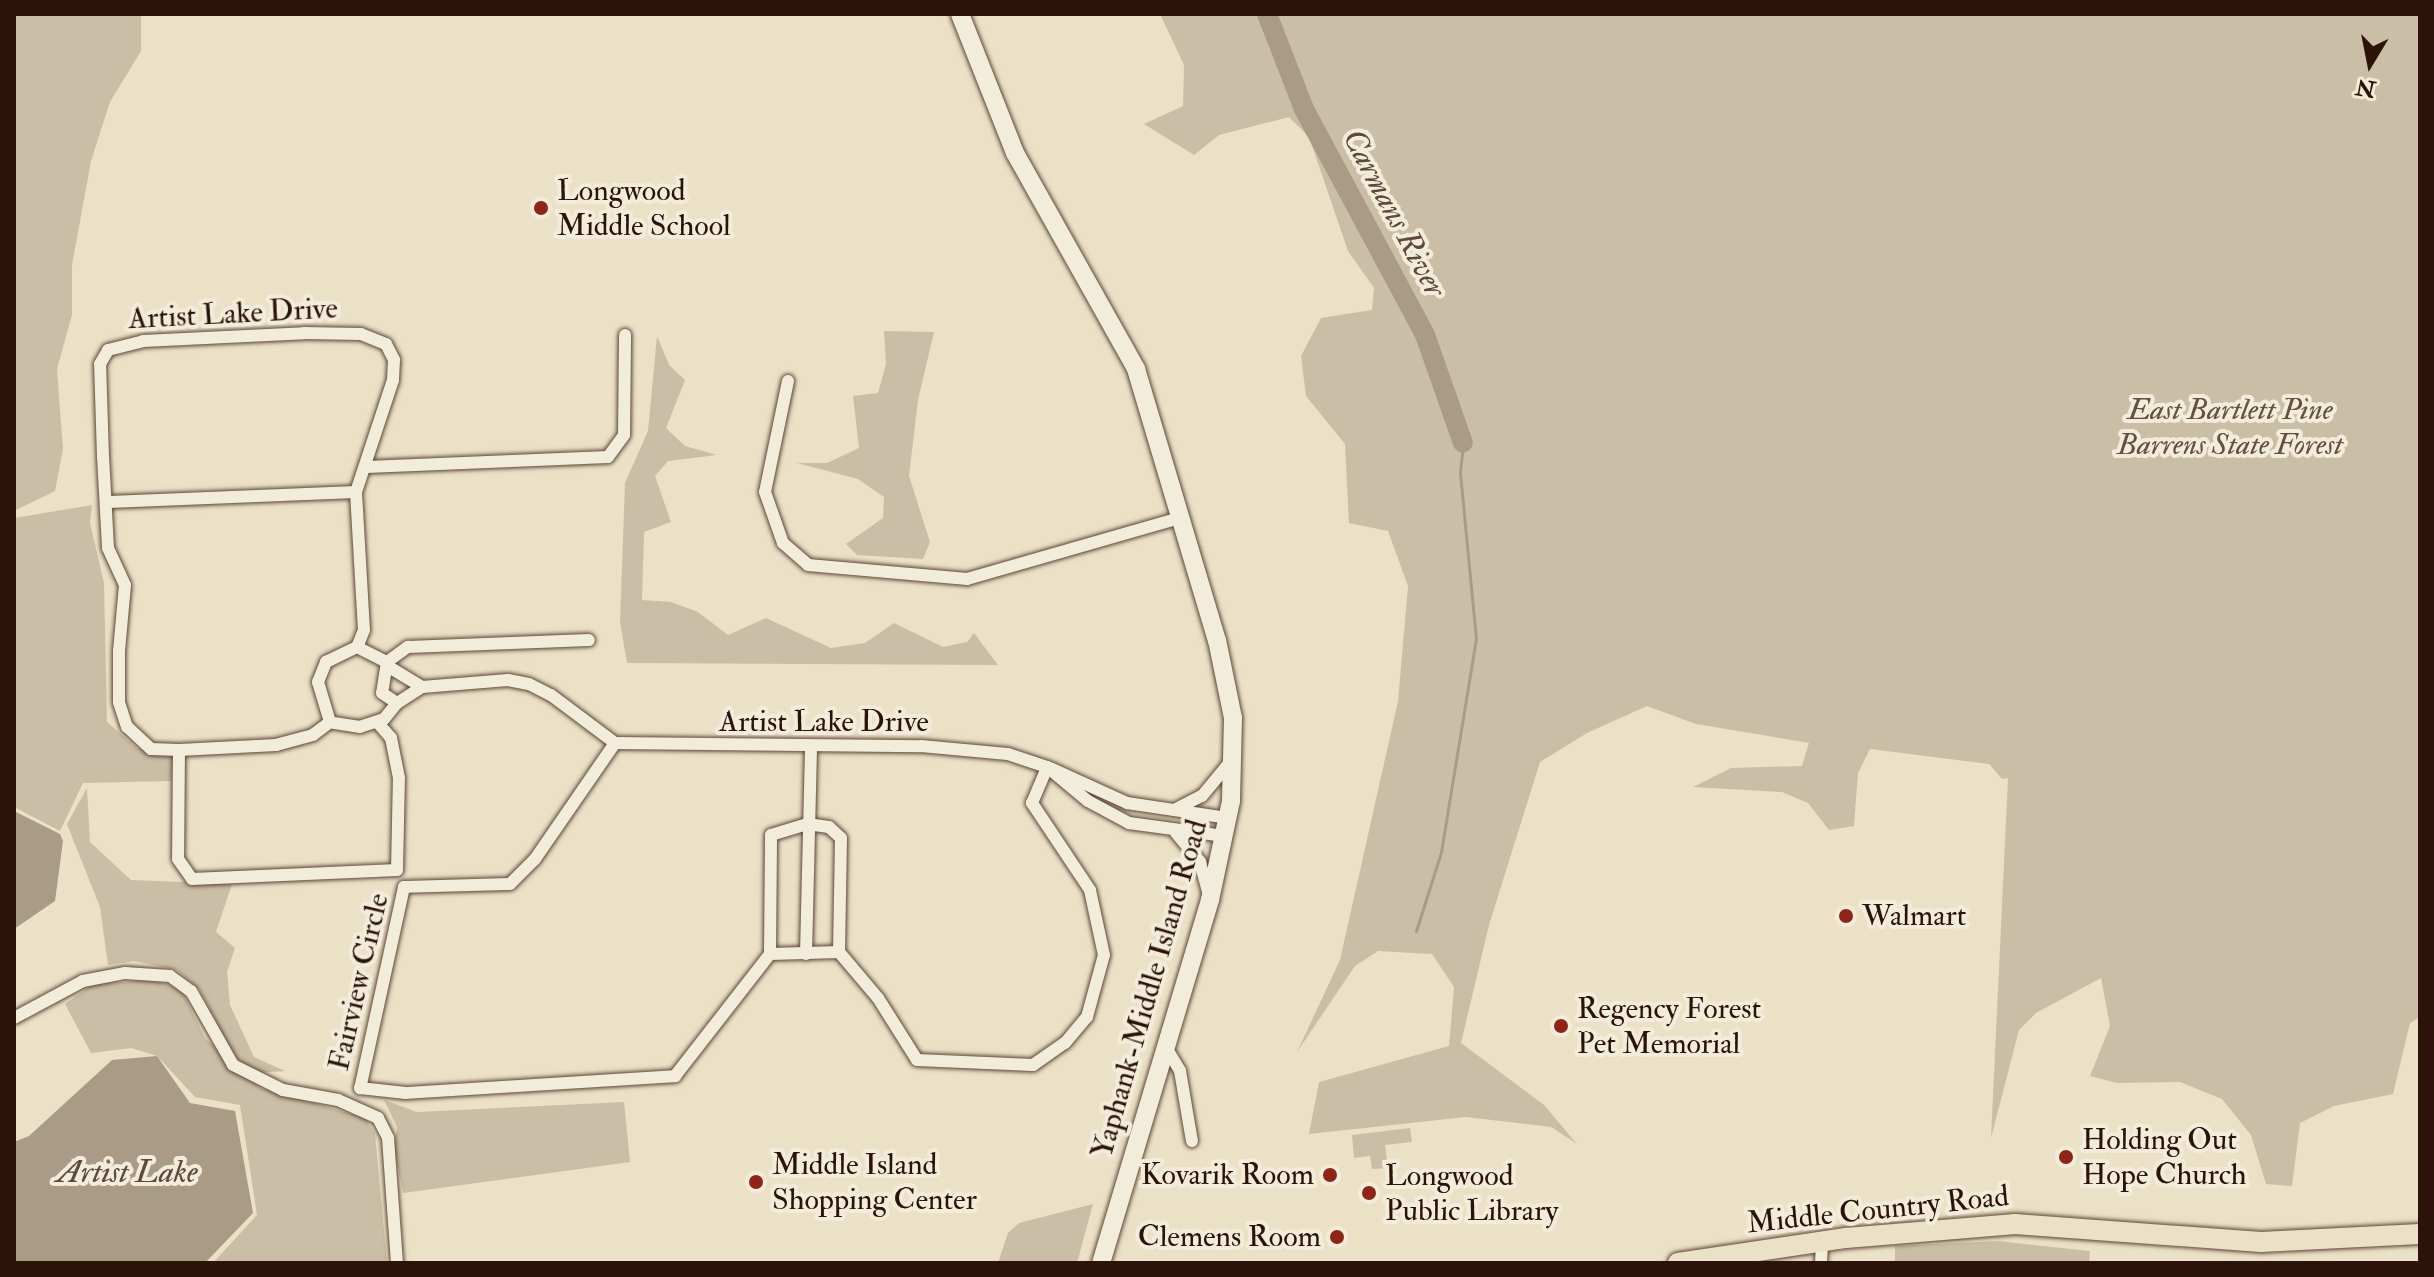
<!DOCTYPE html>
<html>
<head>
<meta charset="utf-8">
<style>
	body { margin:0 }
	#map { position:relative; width:2434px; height:1277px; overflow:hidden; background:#ebe1c6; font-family:"IM FELL Double Pica",serif }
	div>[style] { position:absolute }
	.green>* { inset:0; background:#cbbea6 }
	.water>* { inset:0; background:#aa9b86 }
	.stream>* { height:3px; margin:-1.5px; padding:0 1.5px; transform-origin:1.5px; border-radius:1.5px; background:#aa9b86 }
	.river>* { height:20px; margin:-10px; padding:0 10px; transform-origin:10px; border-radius:10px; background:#aa9b86 }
	.roads { filter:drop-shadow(0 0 2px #5c4638) drop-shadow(0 0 2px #5c4638) }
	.street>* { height:12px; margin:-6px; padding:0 6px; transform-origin:6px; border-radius:6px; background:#f2ecda }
	.secondary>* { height:18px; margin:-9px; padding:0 9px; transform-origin:9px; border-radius:9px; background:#f2ecda }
	.primary>* { height:20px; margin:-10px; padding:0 10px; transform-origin:10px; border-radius:10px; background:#ebe1c6 }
	.dots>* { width:22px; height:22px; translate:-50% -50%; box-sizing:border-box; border:4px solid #f2ecda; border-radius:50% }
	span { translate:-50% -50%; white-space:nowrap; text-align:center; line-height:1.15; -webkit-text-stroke:8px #f2ecda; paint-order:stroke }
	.poi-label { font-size:30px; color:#2c1309 }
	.left { translate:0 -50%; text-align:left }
	.right { translate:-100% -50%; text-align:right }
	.street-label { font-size:30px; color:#2c1309 }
	.park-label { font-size:30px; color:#644f40; font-style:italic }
	.water-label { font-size:32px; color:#5e493b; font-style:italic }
	.frame { position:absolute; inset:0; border:16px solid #2c1309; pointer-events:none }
	.north { position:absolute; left:2330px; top:24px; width:80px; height:80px; -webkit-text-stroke:6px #f2ecda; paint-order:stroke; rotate:190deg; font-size:22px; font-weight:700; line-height:32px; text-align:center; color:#2c1309 }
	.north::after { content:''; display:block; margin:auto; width:28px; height:36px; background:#2c1309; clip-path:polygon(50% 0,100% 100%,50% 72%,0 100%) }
</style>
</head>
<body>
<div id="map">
	<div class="green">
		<i style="clip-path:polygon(14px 14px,141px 14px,141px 51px,110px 102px,91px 161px,72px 265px,72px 315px,57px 369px,63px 449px,55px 491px,14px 511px)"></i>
		<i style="clip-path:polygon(1160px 14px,2420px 14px,2420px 1017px,2410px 1023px,2393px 1094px,2334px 1106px,2300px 1123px,2292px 1186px,2266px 1184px,2251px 1135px,2222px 1099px,2180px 1082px,2117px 1083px,2090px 1076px,2110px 1026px,2101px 978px,2036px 1013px,2019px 1030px,1991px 1138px,2008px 778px,2002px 779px,1989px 764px,1870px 749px,1858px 773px,1854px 826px,1829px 830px,1808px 803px,1782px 792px,1693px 787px,1731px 768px,1802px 766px,1809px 743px,1696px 724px,1647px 706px,1587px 733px,1540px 762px,1489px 925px,1461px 1043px,1544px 1105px,1577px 1144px,1551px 1127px,1466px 1117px,1309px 1134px,1319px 1082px,1449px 1046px,1454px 987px,1432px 954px,1378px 951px,1355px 966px,1297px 1052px,1340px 960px,1398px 701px,1408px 586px,1388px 531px,1349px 523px,1345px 444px,1306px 396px,1301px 356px,1321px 318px,1372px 310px,1374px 288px,1348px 251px,1309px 137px,1289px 117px,1219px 135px,1194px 155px,1144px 124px,1183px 106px,1184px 65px)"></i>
		<i style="clip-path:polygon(884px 331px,934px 332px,918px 400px,909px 476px,930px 542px,923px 559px,857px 555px,846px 544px,883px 518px,884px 497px,858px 479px,797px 463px,827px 463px,859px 448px,853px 396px,878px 393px,886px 364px)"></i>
		<i style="clip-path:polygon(657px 336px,669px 365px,685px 380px,666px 428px,685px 446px,717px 455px,668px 461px,655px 476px,671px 522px,644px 532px,642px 600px,671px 602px,698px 612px,728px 635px,766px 618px,831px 648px,865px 643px,894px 623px,943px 647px,967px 642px,974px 633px,998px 665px,627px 663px,620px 622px,625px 483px,648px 431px)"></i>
		<i style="clip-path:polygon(92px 505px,90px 523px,104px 583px,107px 722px,138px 749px,173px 756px,171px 781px,83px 783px,60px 831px,14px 807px,14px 518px)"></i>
		<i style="clip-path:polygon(87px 788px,90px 842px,131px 880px,232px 884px,216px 932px,235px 948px,227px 972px,230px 1005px,254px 1057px,285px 1071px,257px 1073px,235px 1057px,199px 989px,177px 970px,134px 961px,108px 965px,100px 907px,67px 824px)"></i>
		<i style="clip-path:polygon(153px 980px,181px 989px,205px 1038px,261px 1088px,365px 1118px,375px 1134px,387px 1263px,213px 1263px,257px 1215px,240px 1105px,195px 1097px,157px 1056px,131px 1048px,91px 1053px,65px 1004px,93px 984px)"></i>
		<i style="clip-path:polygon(384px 1100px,417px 1112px,624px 1102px,630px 1162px,403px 1193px,394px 1147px,397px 1127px)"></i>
		<i style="clip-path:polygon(1410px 1128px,1412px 1142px,1385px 1145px,1388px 1168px,1372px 1169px,1370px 1156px,1354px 1158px,1352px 1135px)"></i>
		<i style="clip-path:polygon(1093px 1204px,1077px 1263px,998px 1263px,1008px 1233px,1019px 1223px)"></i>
		<i style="clip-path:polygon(1998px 1241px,2090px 1251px,2089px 1263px,1895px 1263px,1895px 1246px)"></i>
	</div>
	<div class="water">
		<i style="clip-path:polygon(14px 811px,60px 834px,63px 841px,55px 901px,14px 929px)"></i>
		<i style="clip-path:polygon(157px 1056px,190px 1103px,235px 1111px,253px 1213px,205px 1263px,14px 1263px,14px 1142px,29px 1136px,112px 1060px)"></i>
	</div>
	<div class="stream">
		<i style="left:1416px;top:931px;width:83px;rotate:-72.4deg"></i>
		<i style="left:1441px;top:852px;width:216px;rotate:-80.7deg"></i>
		<i style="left:1476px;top:639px;width:168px;rotate:-95.5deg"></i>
		<i style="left:1460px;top:472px;width:29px;rotate:-84deg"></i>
	</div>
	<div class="river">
		<i style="left:1267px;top:14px;width:102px;rotate:68.7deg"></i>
		<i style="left:1304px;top:109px;width:256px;rotate:61.8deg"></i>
		<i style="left:1425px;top:335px;width:114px;rotate:70.6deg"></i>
	</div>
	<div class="roads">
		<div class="street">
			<i style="left:788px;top:381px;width:113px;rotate:101.7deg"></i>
			<i style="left:765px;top:492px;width:54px;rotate:70.6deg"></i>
			<i style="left:783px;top:543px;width:33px;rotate:41deg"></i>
			<i style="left:808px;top:565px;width:160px;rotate:5deg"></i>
			<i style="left:967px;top:579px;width:222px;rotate:-16deg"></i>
			<i style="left:367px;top:467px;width:241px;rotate:-2.4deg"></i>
			<i style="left:608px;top:457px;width:27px;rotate:-54deg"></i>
			<i style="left:624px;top:435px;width:100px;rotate:-89.4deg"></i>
			<i style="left:109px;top:502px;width:247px;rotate:-2.3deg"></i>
			<i style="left:357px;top:647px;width:34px;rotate:27deg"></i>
			<i style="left:387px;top:662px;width:31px;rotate:99deg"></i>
			<i style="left:382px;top:693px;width:18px;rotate:34deg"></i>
			<i style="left:397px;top:703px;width:21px;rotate:129deg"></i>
			<i style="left:384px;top:719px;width:25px;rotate:162deg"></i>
			<i style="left:360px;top:727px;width:30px;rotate:-171deg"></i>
			<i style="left:330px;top:722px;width:42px;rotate:-106.7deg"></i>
			<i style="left:318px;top:682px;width:22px;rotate:-68deg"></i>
			<i style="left:326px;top:662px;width:34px;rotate:-26deg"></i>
			<i style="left:387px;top:662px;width:26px;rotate:-36deg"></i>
			<i style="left:408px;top:647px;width:181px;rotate:-2.2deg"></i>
			<i style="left:389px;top:667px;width:39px;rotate:31deg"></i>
			<i style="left:422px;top:687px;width:30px;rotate:147deg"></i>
			<i style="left:422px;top:687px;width:86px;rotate:-4.7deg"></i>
			<i style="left:508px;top:680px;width:21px;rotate:11deg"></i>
			<i style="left:529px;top:684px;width:25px;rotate:27deg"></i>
			<i style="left:551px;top:695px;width:80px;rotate:36.9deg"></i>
			<i style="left:615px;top:743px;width:306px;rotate:0.6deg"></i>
			<i style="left:921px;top:746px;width:87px;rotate:5.3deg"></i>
			<i style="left:1008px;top:754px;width:41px;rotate:18.4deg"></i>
			<i style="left:1047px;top:767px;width:53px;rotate:39.7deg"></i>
			<i style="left:1088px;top:801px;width:47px;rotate:28.2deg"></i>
			<i style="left:1129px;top:823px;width:96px;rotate:7.8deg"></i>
			<i style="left:330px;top:722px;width:21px;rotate:143deg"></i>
			<i style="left:313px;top:735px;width:38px;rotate:165deg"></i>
			<i style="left:276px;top:745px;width:97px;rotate:177deg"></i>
			<i style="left:179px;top:750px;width:28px;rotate:-178deg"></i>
			<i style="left:151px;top:749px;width:33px;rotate:-137deg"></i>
			<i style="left:127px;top:727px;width:26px;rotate:-108deg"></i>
			<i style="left:119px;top:702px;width:51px;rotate:-90deg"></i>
			<i style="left:119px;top:651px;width:66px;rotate:-84.8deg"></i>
			<i style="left:125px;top:585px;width:41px;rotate:-114.7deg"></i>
			<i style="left:108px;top:548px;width:91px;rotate:-93.1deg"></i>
			<i style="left:103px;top:457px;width:93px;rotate:-91.8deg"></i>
			<i style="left:100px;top:364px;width:16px;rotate:-60deg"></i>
			<i style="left:108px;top:350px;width:36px;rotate:-14deg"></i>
			<i style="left:143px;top:341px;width:161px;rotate:-2.8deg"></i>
			<i style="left:304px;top:333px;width:57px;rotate:1deg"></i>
			<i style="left:361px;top:334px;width:27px;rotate:22deg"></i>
			<i style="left:386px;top:344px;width:18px;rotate:63deg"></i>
			<i style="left:394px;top:360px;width:20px;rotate:93deg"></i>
			<i style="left:393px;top:380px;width:118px;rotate:108.3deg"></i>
			<i style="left:356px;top:492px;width:138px;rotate:86.7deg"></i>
			<i style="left:364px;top:630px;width:18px;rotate:112deg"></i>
			<i style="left:615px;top:743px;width:141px;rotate:124.6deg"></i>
			<i style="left:535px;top:859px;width:35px;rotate:135deg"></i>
			<i style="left:510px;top:884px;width:106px;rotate:178.4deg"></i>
			<i style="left:404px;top:887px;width:206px;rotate:102.3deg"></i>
			<i style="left:360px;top:1088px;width:46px;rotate:6.2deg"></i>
			<i style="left:406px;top:1093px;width:270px;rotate:-3.6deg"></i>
			<i style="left:675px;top:1076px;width:155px;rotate:-52.1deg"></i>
			<i style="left:770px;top:954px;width:119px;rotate:-89.5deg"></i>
			<i style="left:771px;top:835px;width:38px;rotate:-17deg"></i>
			<i style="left:807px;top:824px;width:22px;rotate:8deg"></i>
			<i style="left:829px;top:827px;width:16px;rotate:43deg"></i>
			<i style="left:841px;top:838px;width:114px;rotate:91deg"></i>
			<i style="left:839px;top:952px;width:60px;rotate:49.7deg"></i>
			<i style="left:878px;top:998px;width:73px;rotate:57.8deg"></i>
			<i style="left:917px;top:1060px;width:116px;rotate:2.5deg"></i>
			<i style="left:1033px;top:1065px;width:39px;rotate:-35deg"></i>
			<i style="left:1065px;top:1043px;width:34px;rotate:-50deg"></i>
			<i style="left:1087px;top:1017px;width:64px;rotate:-74.7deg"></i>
			<i style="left:1104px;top:955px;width:66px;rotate:-102.2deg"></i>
			<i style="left:1090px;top:890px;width:105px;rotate:-123.7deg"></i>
			<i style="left:1032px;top:803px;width:39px;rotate:-67deg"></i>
			<i style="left:179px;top:750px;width:109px;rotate:90.5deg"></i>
			<i style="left:178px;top:859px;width:24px;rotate:55deg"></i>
			<i style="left:192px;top:879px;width:205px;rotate:-2.5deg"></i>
			<i style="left:397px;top:870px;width:92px;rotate:-88.8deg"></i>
			<i style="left:399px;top:778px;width:41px;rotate:-101.3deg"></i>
			<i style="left:391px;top:738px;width:20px;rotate:-131deg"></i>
			<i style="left:1050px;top:768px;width:85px;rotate:24.4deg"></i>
			<i style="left:1127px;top:803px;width:101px;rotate:8.5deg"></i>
			<i style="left:1174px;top:810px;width:31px;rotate:-27deg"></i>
			<i style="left:1202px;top:796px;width:45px;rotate:-50.4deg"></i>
			<i style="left:1176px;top:833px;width:38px;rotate:50deg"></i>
			<i style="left:1200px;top:862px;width:35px;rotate:75deg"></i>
			<i style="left:770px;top:954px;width:69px;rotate:-1.7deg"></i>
			<i style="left:806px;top:954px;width:207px;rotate:-88.6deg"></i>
			<i style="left:14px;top:1018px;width:78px;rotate:-28.2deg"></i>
			<i style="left:83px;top:981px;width:43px;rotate:-10.8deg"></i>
			<i style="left:125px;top:973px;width:45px;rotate:3.8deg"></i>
			<i style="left:170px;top:976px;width:26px;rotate:36deg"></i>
			<i style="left:191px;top:991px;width:85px;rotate:60.4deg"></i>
			<i style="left:233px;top:1065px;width:56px;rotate:26.6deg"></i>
			<i style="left:283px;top:1090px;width:56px;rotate:10.3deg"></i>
			<i style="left:338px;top:1100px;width:44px;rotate:24.2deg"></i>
			<i style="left:378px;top:1118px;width:22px;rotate:63deg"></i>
			<i style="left:388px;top:1138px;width:125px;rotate:85.9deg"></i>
			<i style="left:1167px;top:1049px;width:26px;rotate:59deg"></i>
			<i style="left:1180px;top:1071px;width:71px;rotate:80.3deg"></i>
			<i style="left:1821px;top:1263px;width:21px;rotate:-87deg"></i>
		</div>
		<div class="secondary">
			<i style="left:960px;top:14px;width:149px;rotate:68.4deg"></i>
			<i style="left:1015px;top:153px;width:248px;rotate:60.7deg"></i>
			<i style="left:1136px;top:369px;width:283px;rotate:73.4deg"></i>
			<i style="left:1217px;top:640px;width:80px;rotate:78.4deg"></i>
			<i style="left:1233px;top:718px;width:83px;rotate:91.4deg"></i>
			<i style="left:1231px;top:801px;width:101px;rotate:102deg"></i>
			<i style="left:1210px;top:900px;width:379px;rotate:106.7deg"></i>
		</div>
		<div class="primary">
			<i style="left:1678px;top:1263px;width:170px;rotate:-8.5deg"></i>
			<i style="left:1846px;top:1238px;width:170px;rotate:-4.7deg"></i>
			<i style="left:2015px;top:1224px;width:247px;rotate:4.2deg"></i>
			<i style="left:2261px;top:1242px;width:159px;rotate:-2.9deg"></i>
		</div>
	</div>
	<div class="dots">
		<i style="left:541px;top:208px;background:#8f2418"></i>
		<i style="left:1846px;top:916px;background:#8f2418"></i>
		<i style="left:1561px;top:1026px;background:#8f2418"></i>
		<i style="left:2066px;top:1157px;background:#8f2418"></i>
		<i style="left:1330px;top:1175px;background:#8f2418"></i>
		<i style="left:756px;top:1182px;background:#8f2418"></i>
		<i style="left:1369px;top:1193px;background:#8f2418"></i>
		<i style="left:1337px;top:1237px;background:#8f2418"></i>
	</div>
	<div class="poi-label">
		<span class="left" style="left:557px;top:208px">Longwood<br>Middle School</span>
		<span class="left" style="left:1862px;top:916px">Walmart</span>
		<span class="left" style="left:1577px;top:1026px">Regency Forest<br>Pet Memorial</span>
		<span class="left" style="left:2082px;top:1157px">Holding Out<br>Hope Church</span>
		<span class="left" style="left:772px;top:1182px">Middle Island<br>Shopping Center</span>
		<span class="right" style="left:1314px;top:1175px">Kovarik Room</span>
		<span class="left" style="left:1385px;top:1193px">Longwood<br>Public Library</span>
		<span class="right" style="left:1321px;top:1237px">Clemens Room</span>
	</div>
	<div class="street-label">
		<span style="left:233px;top:314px;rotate:-3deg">Artist Lake Drive</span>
		<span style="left:824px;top:722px">Artist Lake Drive</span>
		<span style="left:359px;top:982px;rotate:-77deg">Fairview Circle</span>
		<span style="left:1150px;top:989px;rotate:-74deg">Yaphank-Middle Island Road</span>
		<span style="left:1878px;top:1210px;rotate:-6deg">Middle Country Road</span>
	</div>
	<div class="park-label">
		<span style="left:2230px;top:427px">East Bartlett Pine<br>Barrens State Forest</span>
	</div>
	<div class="water-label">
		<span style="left:1394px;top:213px;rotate:62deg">Carmans River</span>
		<span style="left:127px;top:1172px">Artist Lake</span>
	</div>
	<div class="frame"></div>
	<div class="north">N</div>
</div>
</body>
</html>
